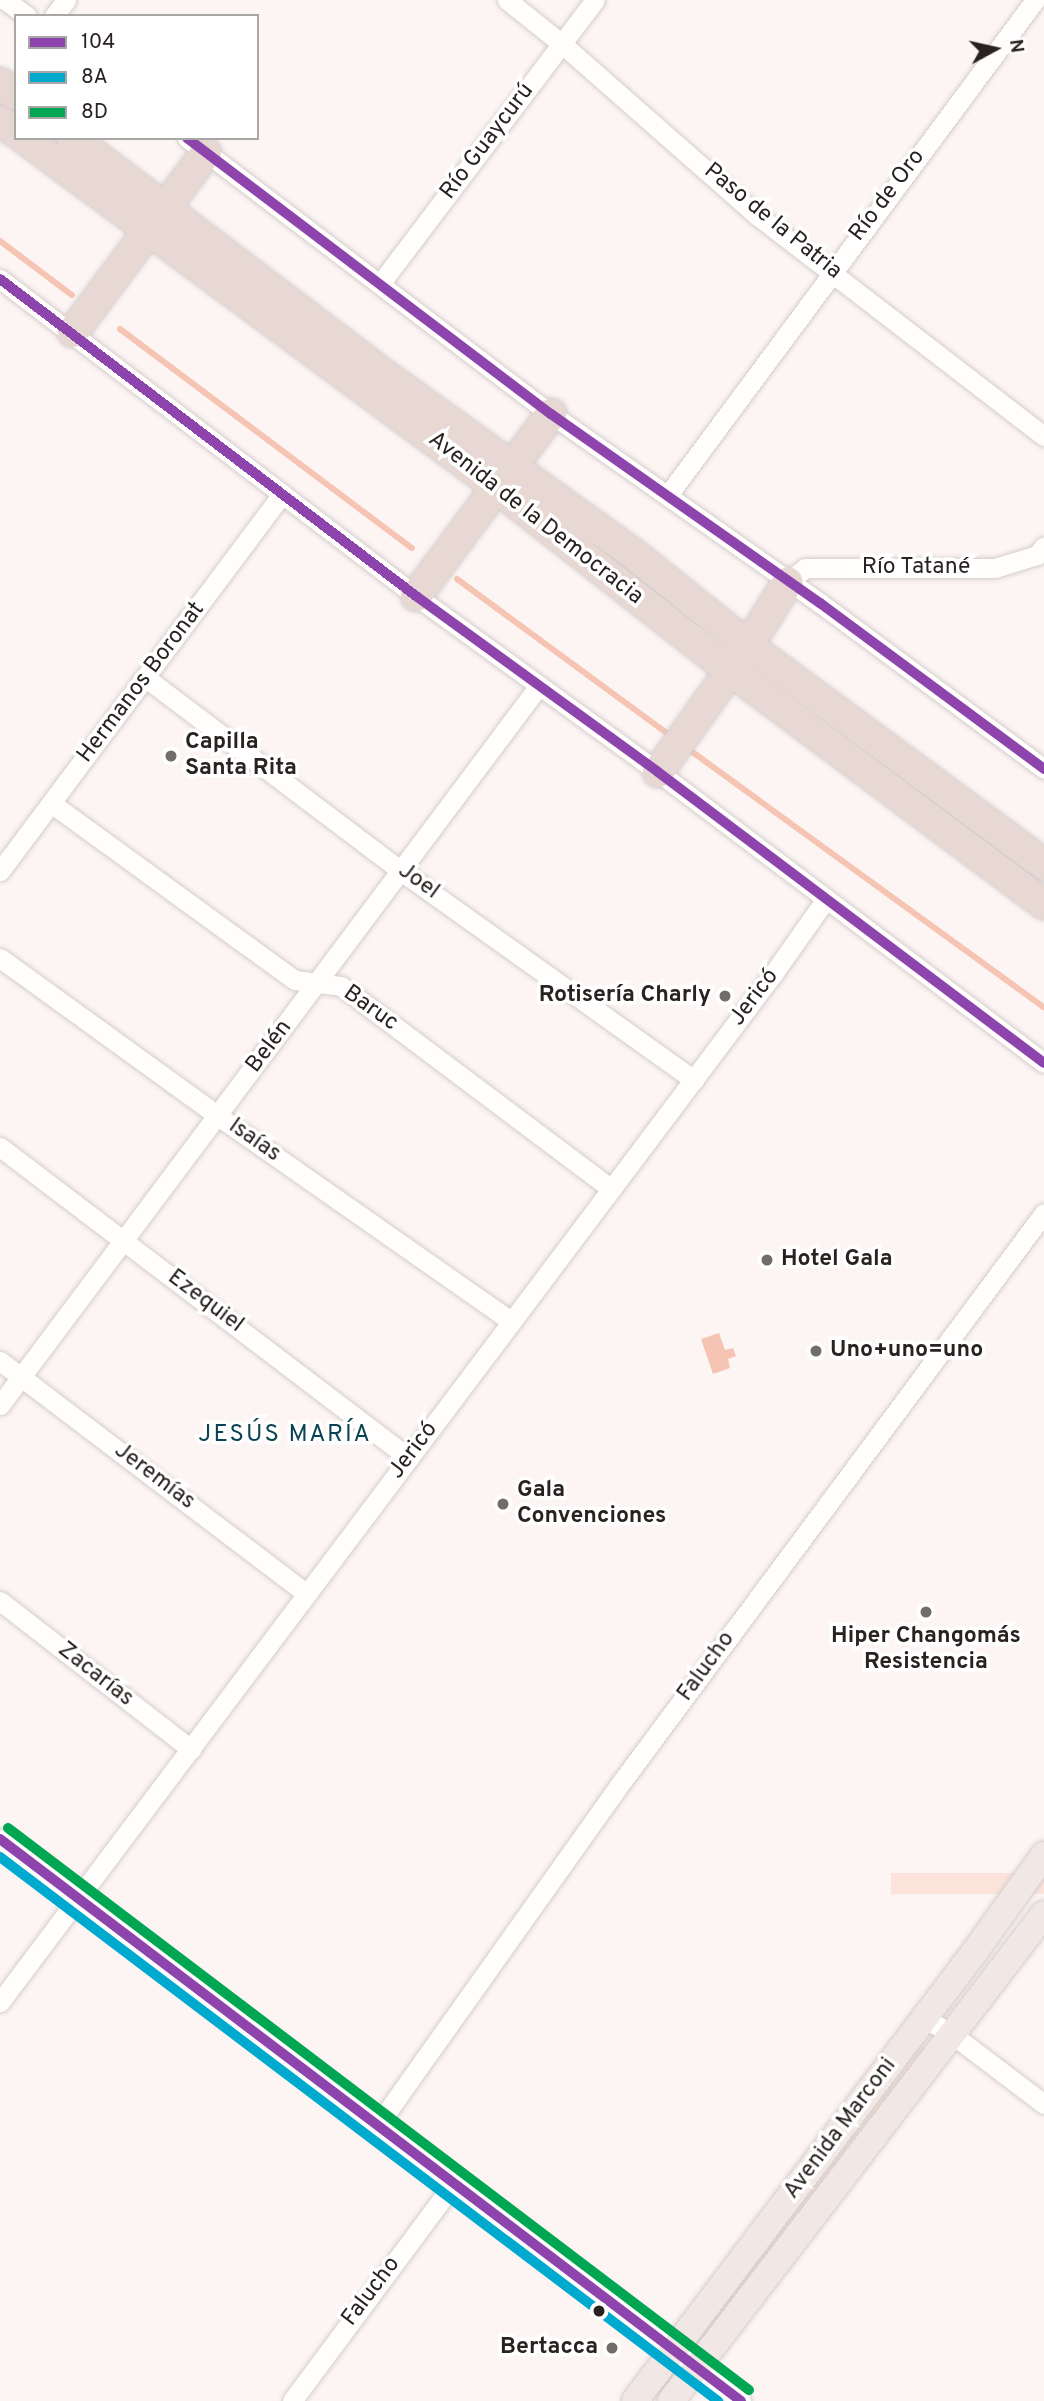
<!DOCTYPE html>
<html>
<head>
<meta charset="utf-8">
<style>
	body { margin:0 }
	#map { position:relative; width:1044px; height:2401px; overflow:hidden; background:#fcf5f4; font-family:Overpass,sans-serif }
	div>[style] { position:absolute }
	.green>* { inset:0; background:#fce3db; transform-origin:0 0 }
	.water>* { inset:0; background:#f6c4b2 }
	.stream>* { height:6px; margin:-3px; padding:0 3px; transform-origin:3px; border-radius:3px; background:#f6c4b2 }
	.roads { filter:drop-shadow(0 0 2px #d4cdcc) drop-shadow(0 0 2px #d4cdcc) }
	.minor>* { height:19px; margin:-9.5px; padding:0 9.5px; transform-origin:9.5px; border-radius:9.5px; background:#fffefd }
	.major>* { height:26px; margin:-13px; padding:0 13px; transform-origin:13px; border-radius:13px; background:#f1e7e4 }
	.highway>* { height:30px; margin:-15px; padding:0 15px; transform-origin:15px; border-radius:15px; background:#e8d8d3 }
	.bus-1>* { height:10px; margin:-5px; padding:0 5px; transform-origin:5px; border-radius:5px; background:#8e44ad }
	.bus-2>* { height:10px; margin:-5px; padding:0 5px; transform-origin:5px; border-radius:5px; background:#00a9ce }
	.bus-3>* { height:10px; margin:-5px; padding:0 5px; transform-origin:5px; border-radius:5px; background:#00a651 }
	.dots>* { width:19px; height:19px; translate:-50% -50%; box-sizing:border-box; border:4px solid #fff; border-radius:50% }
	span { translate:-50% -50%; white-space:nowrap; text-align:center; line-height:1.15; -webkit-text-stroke:7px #fff; paint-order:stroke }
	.street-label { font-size:23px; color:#282220 }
	.poi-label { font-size:23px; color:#282220; font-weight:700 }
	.left { translate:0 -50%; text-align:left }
	.right { translate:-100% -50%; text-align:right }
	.neighbourhood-label { font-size:24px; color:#0a4352; letter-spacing:2px }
	.legend { position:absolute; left:14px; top:14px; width:245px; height:126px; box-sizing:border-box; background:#fff; border:2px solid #a9a7a6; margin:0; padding:9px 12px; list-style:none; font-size:21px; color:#282220 }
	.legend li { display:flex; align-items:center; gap:14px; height:35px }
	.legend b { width:35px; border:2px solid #a9a7a6 }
	.north { position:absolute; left:960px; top:14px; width:70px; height:70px; -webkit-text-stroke:5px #fff; paint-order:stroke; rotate:82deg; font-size:19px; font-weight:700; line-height:28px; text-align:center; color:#282220 }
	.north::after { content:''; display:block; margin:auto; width:24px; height:32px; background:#282220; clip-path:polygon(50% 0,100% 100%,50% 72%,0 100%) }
</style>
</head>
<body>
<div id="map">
	<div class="green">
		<i style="left:1044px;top:1873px;width:21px;height:153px;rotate:90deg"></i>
		<i style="clip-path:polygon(918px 2043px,927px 2049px,710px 2342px,700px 2334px)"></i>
	</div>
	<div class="water">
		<i style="clip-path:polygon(719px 1333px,725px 1350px,733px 1348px,736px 1356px,728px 1359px,730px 1368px,713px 1374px,701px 1339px)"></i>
	</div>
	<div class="stream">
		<i style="left:0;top:241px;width:90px;rotate:36.9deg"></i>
		<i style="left:120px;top:329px;width:365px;rotate:36.9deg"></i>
		<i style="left:457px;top:579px;width:265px;rotate:36.3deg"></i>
		<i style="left:691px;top:751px;width:436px;rotate:36deg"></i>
	</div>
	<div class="roads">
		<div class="minor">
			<i style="left:5px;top:0;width:27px;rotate:36deg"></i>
			<i style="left:507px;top:0;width:70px;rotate:38.7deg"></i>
			<i style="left:562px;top:44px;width:261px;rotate:41.3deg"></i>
			<i style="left:758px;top:216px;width:361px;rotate:37.6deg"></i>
			<i style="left:54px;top:16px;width:20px;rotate:-53deg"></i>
			<i style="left:187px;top:138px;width:457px;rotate:37.2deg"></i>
			<i style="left:551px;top:414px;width:329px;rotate:35.1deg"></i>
			<i style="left:820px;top:603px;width:279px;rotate:36.5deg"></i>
			<i style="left:0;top:279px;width:523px;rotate:37.31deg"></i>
			<i style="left:416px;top:596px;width:299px;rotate:36deg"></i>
			<i style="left:658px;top:772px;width:483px;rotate:37deg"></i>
			<i style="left:380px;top:284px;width:356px;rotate:-52.9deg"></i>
			<i style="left:668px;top:495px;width:616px;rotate:-53.45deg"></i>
			<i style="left:788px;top:582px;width:22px;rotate:-39deg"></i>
			<i style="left:805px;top:568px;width:190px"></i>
			<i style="left:995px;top:568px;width:44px;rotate:-17.2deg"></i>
			<i style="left:1037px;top:555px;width:11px;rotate:-52deg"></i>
			<i style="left:146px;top:678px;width:320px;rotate:37.1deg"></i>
			<i style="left:401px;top:871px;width:360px;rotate:35.5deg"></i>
			<i style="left:51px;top:803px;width:301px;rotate:36deg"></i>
			<i style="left:295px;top:980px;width:46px;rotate:7.4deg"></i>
			<i style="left:341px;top:986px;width:338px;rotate:36.9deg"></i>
			<i style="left:0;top:871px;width:471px;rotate:-53.2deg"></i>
			<i style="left:0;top:958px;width:269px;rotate:35.9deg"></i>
			<i style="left:218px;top:1116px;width:358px;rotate:35deg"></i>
			<i style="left:0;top:1147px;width:514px;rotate:37.25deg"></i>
			<i style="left:0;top:1361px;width:385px;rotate:37.2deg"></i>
			<i style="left:0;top:1405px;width:897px;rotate:-53.16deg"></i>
			<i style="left:0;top:1601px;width:242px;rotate:37.8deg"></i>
			<i style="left:0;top:1839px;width:930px;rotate:37.18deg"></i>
			<i style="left:0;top:2002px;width:1286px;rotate:-53.06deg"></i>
			<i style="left:773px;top:974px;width:92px;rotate:-54.8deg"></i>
			<i style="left:924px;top:2018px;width:34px;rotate:30deg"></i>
			<i style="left:953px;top:2035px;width:114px;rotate:37.2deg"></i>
			<i style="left:377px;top:2126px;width:425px;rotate:-54.6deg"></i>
			<i style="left:623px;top:1780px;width:706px;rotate:-53.41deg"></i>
			<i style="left:292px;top:2401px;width:270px;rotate:-53.4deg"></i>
		</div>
		<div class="major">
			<i style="left:635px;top:2401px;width:565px;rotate:-52.91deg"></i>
			<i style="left:976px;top:1950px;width:117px;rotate:-54.4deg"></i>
			<i style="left:671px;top:2401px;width:613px;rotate:-52.55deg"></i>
		</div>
		<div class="highway">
			<i style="left:0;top:83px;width:20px;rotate:37deg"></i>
			<i style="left:0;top:121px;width:19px;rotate:35deg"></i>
			<i style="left:24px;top:138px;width:559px;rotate:36.42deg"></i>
			<i style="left:474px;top:470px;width:325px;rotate:38deg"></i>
			<i style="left:730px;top:670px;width:392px;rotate:36.7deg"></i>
			<i style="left:72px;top:138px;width:382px;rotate:37.2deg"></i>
			<i style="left:376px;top:369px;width:319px;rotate:35.7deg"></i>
			<i style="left:635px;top:555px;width:145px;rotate:38.8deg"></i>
			<i style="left:748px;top:646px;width:368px;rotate:36.4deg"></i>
			<i style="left:73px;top:332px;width:223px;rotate:-53.4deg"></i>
			<i style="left:416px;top:596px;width:227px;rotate:-53.4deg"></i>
			<i style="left:658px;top:772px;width:155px;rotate:-54.5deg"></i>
			<i style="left:748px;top:646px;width:75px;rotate:-58deg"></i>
		</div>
	</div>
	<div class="bus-1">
		<i style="left:187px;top:138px;width:457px;rotate:37.2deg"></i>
		<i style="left:551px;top:414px;width:329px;rotate:35.1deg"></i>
		<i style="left:820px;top:603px;width:279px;rotate:36.5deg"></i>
		<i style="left:0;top:279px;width:523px;rotate:37.31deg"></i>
		<i style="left:416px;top:596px;width:299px;rotate:36deg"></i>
		<i style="left:658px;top:772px;width:483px;rotate:37deg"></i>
		<i style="left:0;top:1839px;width:930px;rotate:37.18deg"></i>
	</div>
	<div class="bus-2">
		<i style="left:0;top:1857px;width:901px;rotate:37.15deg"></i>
	</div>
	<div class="bus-3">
		<i style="left:8px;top:1828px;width:930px;rotate:37.18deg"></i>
	</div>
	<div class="dots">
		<i style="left:171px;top:756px;background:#726c6a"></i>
		<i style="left:725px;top:996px;background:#726c6a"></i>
		<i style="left:767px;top:1260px;background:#726c6a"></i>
		<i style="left:816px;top:1351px;background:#726c6a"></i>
		<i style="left:503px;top:1504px;background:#726c6a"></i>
		<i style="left:926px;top:1612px;background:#726c6a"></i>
		<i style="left:599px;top:2311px;background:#282220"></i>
		<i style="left:612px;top:2348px;background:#726c6a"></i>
	</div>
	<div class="street-label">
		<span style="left:488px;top:142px;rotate:-53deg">Río Guaycurú</span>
		<span style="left:888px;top:196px;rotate:-53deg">Río de Oro</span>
		<span style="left:772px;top:222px;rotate:39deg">Paso de la Patria</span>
		<span style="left:535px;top:519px;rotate:38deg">Avenida de la Democracia</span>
		<span style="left:916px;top:568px">Río Tatané</span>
		<span style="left:142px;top:683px;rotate:-53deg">Hermanos Boronat</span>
		<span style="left:418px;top:882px;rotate:36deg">Joel</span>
		<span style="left:755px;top:998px;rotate:-53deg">Jericó</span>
		<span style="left:370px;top:1009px;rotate:35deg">Baruc</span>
		<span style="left:270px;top:1047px;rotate:-53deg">Belén</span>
		<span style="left:254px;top:1141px;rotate:35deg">Isaías</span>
		<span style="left:205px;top:1302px;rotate:37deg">Ezequiel</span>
		<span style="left:414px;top:1451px;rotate:-53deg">Jericó</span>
		<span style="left:154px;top:1477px;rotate:37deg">Jeremías</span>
		<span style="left:707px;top:1667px;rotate:-54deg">Falucho</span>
		<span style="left:95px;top:1675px;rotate:38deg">Zacarías</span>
		<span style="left:841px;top:2129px;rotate:-53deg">Avenida Marconi</span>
		<span style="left:372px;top:2292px;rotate:-53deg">Falucho</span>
	</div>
	<div class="poi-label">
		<span class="left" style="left:185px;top:756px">Capilla<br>Santa Rita</span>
		<span class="right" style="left:711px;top:996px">Rotisería Charly</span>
		<span class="left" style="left:781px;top:1260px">Hotel Gala</span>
		<span class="left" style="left:830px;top:1351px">Uno+uno=uno</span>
		<span class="left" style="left:517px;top:1504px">Gala<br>Convenciones</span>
		<span style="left:926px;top:1650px">Hiper Changomás<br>Resistencia</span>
		<span class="right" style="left:598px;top:2348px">Bertacca</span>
	</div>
	<div class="neighbourhood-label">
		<span style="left:285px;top:1436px">JESÚS MARÍA</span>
	</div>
	<ul class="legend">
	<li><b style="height:9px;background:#8e44ad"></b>104</li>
	<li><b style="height:9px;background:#00a9ce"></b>8A</li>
	<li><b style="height:9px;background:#00a651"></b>8D</li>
	</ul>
	<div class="north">N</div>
</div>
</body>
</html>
